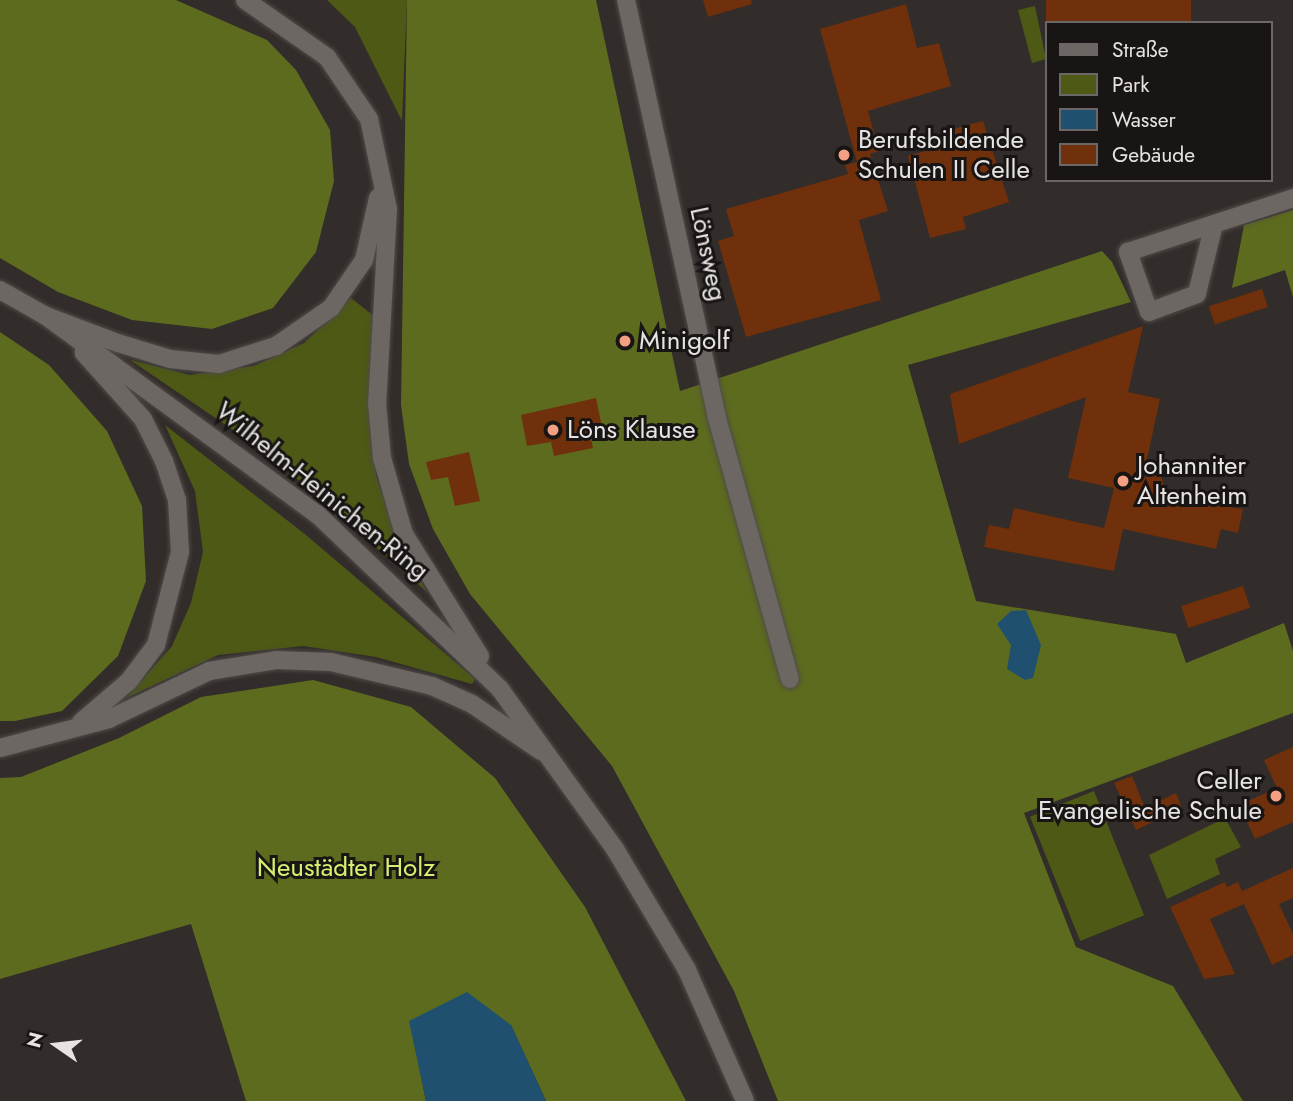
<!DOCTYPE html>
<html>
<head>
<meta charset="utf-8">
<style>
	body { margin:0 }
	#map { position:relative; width:1293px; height:1101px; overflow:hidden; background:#322c2a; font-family:Jost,sans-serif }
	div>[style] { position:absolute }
	.green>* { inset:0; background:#4d5914; transform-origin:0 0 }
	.forest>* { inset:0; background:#5d6b1f }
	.water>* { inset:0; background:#1f5070 }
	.building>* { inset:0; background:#6f300b; transform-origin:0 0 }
	.roads { filter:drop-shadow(0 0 2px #4f4b48) drop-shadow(0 0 2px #4f4b48) }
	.minor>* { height:18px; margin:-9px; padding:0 9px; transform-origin:9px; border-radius:9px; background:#6d6764 }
	.secondary>* { height:18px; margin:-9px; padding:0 9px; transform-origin:9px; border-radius:9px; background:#6d6764 }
	.dots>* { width:19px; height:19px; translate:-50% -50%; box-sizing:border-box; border:4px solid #181514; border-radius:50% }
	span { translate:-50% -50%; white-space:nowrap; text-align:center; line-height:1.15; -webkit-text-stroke:6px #181514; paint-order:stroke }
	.poi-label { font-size:26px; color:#e7e3e2 }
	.left { translate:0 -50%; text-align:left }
	.right { translate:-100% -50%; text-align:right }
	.street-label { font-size:26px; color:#e7e3e2 }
	.park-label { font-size:26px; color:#d6ef70 }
	.legend { position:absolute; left:1045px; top:21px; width:228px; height:161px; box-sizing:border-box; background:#181514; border:2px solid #6b6766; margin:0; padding:9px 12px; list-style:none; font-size:21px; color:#e7e3e2 }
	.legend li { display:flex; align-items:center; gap:14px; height:35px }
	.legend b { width:35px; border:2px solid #6b6766 }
	.north { position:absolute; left:21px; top:1010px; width:70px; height:70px; -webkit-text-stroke:5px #181514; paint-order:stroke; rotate:284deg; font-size:19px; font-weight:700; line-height:28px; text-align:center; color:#e7e3e2 }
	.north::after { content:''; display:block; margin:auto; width:24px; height:32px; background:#e7e3e2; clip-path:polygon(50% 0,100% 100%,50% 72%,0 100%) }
</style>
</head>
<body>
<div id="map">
	<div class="green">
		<i style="clip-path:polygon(327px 0,407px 0,402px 121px,355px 27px)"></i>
		<i style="clip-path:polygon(1035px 6px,1046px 59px,1032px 63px,1018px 10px)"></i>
		<i style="clip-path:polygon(351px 298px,374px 316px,369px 409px,376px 476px,403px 551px,427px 592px,270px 455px,130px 360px,190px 375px,254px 366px,304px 343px)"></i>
		<i style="clip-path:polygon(165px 425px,306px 535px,475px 679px,472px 684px,376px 657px,303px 646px,218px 655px,126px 698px,172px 646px,191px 603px,203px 552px,195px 491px)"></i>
		<i style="left:1094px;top:791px;width:134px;height:69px;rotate:68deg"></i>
		<i style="clip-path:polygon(1225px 818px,1241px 847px,1215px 859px,1220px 874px,1167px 899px,1149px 855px)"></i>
	</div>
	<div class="forest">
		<i style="clip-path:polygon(0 0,176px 0,267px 40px,296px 70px,330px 130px,334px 181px,316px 252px,273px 308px,212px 329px,132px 320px,58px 292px,0 258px)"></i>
		<i style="clip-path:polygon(407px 0,596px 0,680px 391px,1102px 251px,1112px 262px,1131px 302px,908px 365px,976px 601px,1176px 634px,1186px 663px,1284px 623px,1293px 651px,1293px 713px,1024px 813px,1076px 947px,1173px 986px,1243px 1101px,778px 1101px,734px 991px,612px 766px,470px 594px,433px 529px,409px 464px,401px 405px)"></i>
		<i style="clip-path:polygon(1293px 210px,1293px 297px,1285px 270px,1232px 288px,1244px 225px)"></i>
		<i style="clip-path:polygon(0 332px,49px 365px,107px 431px,142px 506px,146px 581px,118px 656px,62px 711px,15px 721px,0 721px)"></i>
		<i style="clip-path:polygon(313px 680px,411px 707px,495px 778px,585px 907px,686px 1101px,546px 1101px,511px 1025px,410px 1022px,426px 1101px,246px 1101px,191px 924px,0 979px,0 778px,21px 777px,119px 738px,201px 697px)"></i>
	</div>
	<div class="water">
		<i style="clip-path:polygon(1026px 610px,1041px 645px,1033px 678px,1025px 680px,1007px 669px,1011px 645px,997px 624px,1011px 611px)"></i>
		<i style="clip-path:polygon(467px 992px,511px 1025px,546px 1101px,426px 1101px,409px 1021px)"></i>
	</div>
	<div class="building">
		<i style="clip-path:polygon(703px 0,751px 0,752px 4px,708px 17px)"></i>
		<i style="left:1046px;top:0;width:145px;height:24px"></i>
		<i style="clip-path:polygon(906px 4px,917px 48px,939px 43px,951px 86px,868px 111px,879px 151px,870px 154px,888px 211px,859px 220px,881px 300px,746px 337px,718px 241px,734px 236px,726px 209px,848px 174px,845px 165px,857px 162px,820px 29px)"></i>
		<i style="clip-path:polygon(983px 121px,1009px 202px,963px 217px,966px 229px,930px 238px,908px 156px,953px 143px,949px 130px)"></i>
		<i style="left:1262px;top:289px;width:19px;height:56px;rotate:72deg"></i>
		<i style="clip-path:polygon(1143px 326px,1128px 392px,1160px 399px,1143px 478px,1161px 474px,1166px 498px,1243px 509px,1238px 533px,1221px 529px,1216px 549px,1123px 529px,1114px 571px,984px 547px,989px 525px,1009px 529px,1014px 508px,1104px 528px,1114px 488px,1068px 478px,1086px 397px,959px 444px,950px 394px)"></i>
		<i style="clip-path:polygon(596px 398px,603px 432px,590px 434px,593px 448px,554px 456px,551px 442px,527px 446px,521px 415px)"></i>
		<i style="clip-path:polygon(469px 452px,480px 501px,455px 506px,448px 477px,431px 480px,426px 462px)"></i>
		<i style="left:1243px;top:586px;width:23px;height:65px;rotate:72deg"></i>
		<i style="clip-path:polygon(1293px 747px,1293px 822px,1255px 839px,1239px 805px,1277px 788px,1264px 760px)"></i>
		<i style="clip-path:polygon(1132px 776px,1145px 808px,1176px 793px,1182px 808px,1136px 830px,1114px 783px)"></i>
		<i style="clip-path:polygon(1293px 868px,1293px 898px,1279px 904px,1293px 934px,1293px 955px,1272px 965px,1244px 904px,1210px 919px,1235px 974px,1204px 979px,1170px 907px,1225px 882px,1227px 887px,1238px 882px,1242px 891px)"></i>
	</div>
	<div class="roads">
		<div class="minor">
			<i style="left:626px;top:0;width:428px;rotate:77.7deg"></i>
			<i style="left:717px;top:418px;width:271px;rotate:74.4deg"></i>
			<i style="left:1214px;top:224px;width:72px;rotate:103.7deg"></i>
			<i style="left:1197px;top:294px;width:51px;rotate:159.4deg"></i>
			<i style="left:1149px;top:312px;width:64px;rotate:-109.3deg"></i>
			<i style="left:1128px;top:252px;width:174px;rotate:-18.1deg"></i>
		</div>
		<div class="secondary">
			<i style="left:245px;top:0;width:100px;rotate:34.8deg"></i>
			<i style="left:327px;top:57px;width:75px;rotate:55.9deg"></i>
			<i style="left:369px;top:119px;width:92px;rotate:78.1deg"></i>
			<i style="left:388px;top:209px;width:194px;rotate:93.2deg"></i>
			<i style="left:377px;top:403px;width:55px;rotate:84.8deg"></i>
			<i style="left:382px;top:458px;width:79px;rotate:73.9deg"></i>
			<i style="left:404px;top:534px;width:144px;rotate:58.1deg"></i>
			<i style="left:0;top:290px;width:53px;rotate:29.5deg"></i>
			<i style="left:46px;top:316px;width:77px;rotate:20.6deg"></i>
			<i style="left:118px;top:343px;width:54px;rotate:17.1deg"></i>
			<i style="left:170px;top:359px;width:49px;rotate:5.8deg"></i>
			<i style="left:219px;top:364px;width:60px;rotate:-17.5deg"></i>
			<i style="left:276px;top:346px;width:67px;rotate:-34.6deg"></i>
			<i style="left:331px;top:308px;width:58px;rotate:-55.5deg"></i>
			<i style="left:364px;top:260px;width:64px;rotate:-77.3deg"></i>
			<i style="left:46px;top:316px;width:336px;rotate:36.2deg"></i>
			<i style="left:317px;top:514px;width:253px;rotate:43.7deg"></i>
			<i style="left:500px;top:689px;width:197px;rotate:54.3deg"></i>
			<i style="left:615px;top:849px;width:141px;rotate:59.2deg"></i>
			<i style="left:687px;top:970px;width:143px;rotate:66.1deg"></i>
			<i style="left:81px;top:722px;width:63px;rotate:-40.5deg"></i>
			<i style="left:129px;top:681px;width:45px;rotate:-53.1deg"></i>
			<i style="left:156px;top:645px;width:96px;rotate:-75.5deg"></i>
			<i style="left:180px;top:552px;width:52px;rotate:-93.3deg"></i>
			<i style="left:177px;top:500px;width:41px;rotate:-108.4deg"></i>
			<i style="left:164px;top:461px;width:47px;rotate:-116.6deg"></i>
			<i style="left:143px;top:419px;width:89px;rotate:-131.8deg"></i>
			<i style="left:0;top:748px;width:113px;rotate:-14.9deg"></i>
			<i style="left:109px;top:719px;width:111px;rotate:-25.6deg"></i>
			<i style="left:209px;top:671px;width:68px;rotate:-9.3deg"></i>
			<i style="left:276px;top:660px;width:55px;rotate:2.1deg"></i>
			<i style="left:331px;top:662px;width:104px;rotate:13.4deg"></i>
			<i style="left:432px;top:686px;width:44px;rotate:24.2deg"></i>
			<i style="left:472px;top:704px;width:83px;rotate:34.3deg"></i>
		</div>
	</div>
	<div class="dots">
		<i style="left:844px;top:155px;background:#f39f83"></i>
		<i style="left:625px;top:341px;background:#f39f83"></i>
		<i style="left:553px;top:430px;background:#f39f83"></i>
		<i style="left:1123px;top:481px;background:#f39f83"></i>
		<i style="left:1276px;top:796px;background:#f39f83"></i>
	</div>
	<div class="poi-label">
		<span class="left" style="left:858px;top:155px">Berufsbildende<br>Schulen II Celle</span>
		<span class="left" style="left:639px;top:341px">Minigolf</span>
		<span class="left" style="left:567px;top:430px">Löns Klause</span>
		<span class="left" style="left:1137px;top:481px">Johanniter<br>Altenheim</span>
		<span class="right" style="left:1262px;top:796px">Celler<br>Evangelische Schule</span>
	</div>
	<div class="street-label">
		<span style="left:708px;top:254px;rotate:78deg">Lönsweg</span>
		<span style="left:322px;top:491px;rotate:39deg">Wilhelm-Heinichen-Ring</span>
	</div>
	<div class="park-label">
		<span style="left:346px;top:868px">Neustädter Holz</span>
	</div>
	<ul class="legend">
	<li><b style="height:9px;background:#6d6764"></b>Straße</li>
	<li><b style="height:19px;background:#4d5914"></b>Park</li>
	<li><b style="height:19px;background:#1f5070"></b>Wasser</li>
	<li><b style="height:19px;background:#6f300b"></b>Gebäude</li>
	</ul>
	<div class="north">N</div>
</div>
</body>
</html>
